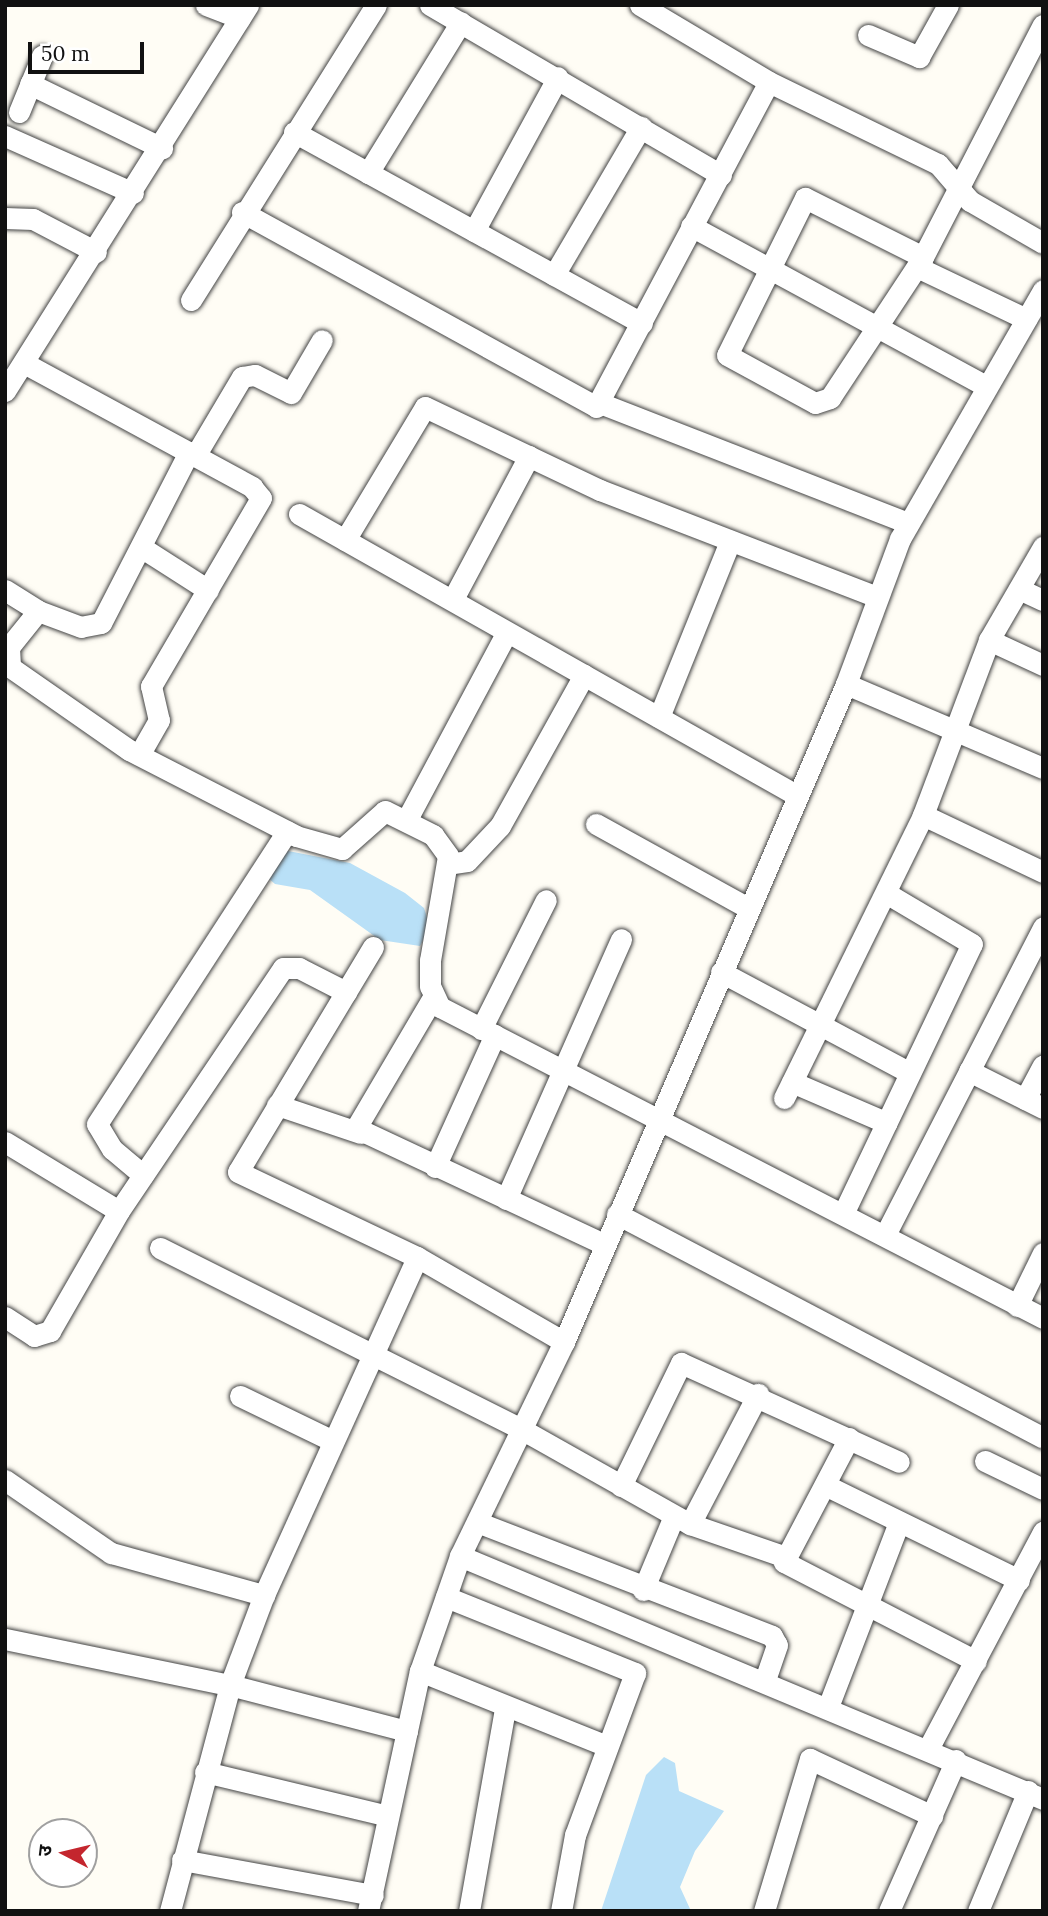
<!DOCTYPE html>
<html>
<head>
<meta charset="utf-8">
<style>
	body { margin:0 }
	#map { position:relative; width:1048px; height:1916px; overflow:hidden; background:#fffdf5; font-family:Lora,"Noto Sans Devanagari",serif }
	div>[style] { position:absolute }
	.water>* { inset:0; background:#b9e0f7 }
	.roads { filter:drop-shadow(0 0 2px #444) drop-shadow(0 0 2px #444) }
	.minor>* { height:21px; margin:-10.5px; padding:0 10.5px; transform-origin:10.5px; border-radius:10.5px; background:#fff }
	span { translate:-50% -50%; white-space:nowrap; text-align:center; line-height:1.15; -webkit-text-stroke:7px #fff; paint-order:stroke }
	.frame { position:absolute; inset:0; border:7px solid #111; pointer-events:none }
	.north { position:absolute; left:28px; top:1818px; width:70px; height:70px; box-sizing:border-box; background:#fff; border:2px solid #a0a0a0; border-radius:50%; rotate:277deg; font-size:19px; font-weight:700; line-height:28px; text-align:center; color:#111 }
	.north::after { content:''; display:block; margin:auto; width:24px; height:32px; background:#c4262e; clip-path:polygon(50% 0,100% 100%,50% 72%,0 100%) }
	.scale { position:absolute; left:28px; top:42px; width:116px; height:32px; box-sizing:border-box; border:4px solid #111; border-top:0; padding-left:9px; font-size:21px; line-height:24px; white-space:nowrap; color:#111; -webkit-text-stroke:5px #fff; paint-order:stroke }
</style>
</head>
<body>
<div id="map">
	<div class="water">
		<i style="clip-path:polygon(283px 850px,350px 863px,405px 893px,424px 908px,430px 927px,420px 946px,380px 940px,310px 890px,275px 884px,267px 877px)"></i>
		<i style="clip-path:polygon(664px 1757px,675px 1763px,679px 1791px,724px 1811px,695px 1851px,680px 1887px,691px 1911px,601px 1911px,646px 1775px)"></i>
	</div>
	<div class="roads">
		<div class="minor">
			<i style="left:206px;top:5px;width:36px;rotate:21deg"></i>
			<i style="left:430px;top:5px;width:337px;rotate:30.3deg"></i>
			<i style="left:640px;top:5px;width:150px;rotate:30.8deg"></i>
			<i style="left:769px;top:82px;width:188px;rotate:25.9deg"></i>
			<i style="left:938px;top:164px;width:49px;rotate:49.1deg"></i>
			<i style="left:970px;top:201px;width:84px;rotate:29.9deg"></i>
			<i style="left:868px;top:35px;width:56px;rotate:23.3deg"></i>
			<i style="left:919px;top:57px;width:60px;rotate:-60.9deg"></i>
			<i style="left:30px;top:84px;width:147px;rotate:25.9deg"></i>
			<i style="left:19px;top:112px;width:61px;rotate:-67.7deg"></i>
			<i style="left:294px;top:132px;width:397px;rotate:28.8deg"></i>
			<i style="left:5px;top:136px;width:140px;rotate:24deg"></i>
			<i style="left:368px;top:173px;width:177px;rotate:-58.4deg"></i>
			<i style="left:242px;top:212px;width:404px;rotate:28.8deg"></i>
			<i style="left:596px;top:407px;width:368px;rotate:-62deg"></i>
			<i style="left:5px;top:218px;width:28px;rotate:2deg"></i>
			<i style="left:33px;top:219px;width:71px;rotate:27.6deg"></i>
			<i style="left:691px;top:226px;width:336px;rotate:28.5deg"></i>
			<i style="left:474px;top:231px;width:175px;rotate:-61.4deg"></i>
			<i style="left:923px;top:257px;width:132px;rotate:-153.4deg"></i>
			<i style="left:805px;top:198px;width:175px;rotate:116.4deg"></i>
			<i style="left:727px;top:355px;width:100px;rotate:28.6deg"></i>
			<i style="left:815px;top:403px;width:16px;rotate:-18deg"></i>
			<i style="left:830px;top:398px;width:169px;rotate:-56.6deg"></i>
			<i style="left:923px;top:257px;width:261px;rotate:-62.7deg"></i>
			<i style="left:917px;top:267px;width:121px;rotate:25.5deg"></i>
			<i style="left:554px;top:275px;width:172px;rotate:-59.6deg"></i>
			<i style="left:191px;top:300px;width:348px;rotate:-57.9deg"></i>
			<i style="left:24px;top:363px;width:260px;rotate:28.5deg"></i>
			<i style="left:252px;top:487px;width:14px;rotate:51deg"></i>
			<i style="left:261px;top:498px;width:218px;rotate:120.3deg"></i>
			<i style="left:151px;top:686px;width:35px;rotate:77deg"></i>
			<i style="left:159px;top:720px;width:40px;rotate:119.7deg"></i>
			<i style="left:5px;top:391px;width:456px;rotate:-57.8deg"></i>
			<i style="left:600px;top:403px;width:331px;rotate:21.3deg"></i>
			<i style="left:189px;top:452px;width:192px;rotate:117.2deg"></i>
			<i style="left:101px;top:623px;width:20px;rotate:169deg"></i>
			<i style="left:81px;top:627px;width:46px;rotate:-159.6deg"></i>
			<i style="left:38px;top:611px;width:46px;rotate:128.9deg"></i>
			<i style="left:9px;top:647px;width:20px;rotate:87deg"></i>
			<i style="left:10px;top:667px;width:145px;rotate:34.9deg"></i>
			<i style="left:129px;top:750px;width:188px;rotate:27.2deg"></i>
			<i style="left:296px;top:836px;width:48px;rotate:15.8deg"></i>
			<i style="left:342px;top:849px;width:57px;rotate:-41.5deg"></i>
			<i style="left:385px;top:811px;width:54px;rotate:26.6deg"></i>
			<i style="left:433px;top:835px;width:26px;rotate:54deg"></i>
			<i style="left:448px;top:856px;width:106px;rotate:99.8deg"></i>
			<i style="left:430px;top:960px;width:26px;rotate:90deg"></i>
			<i style="left:430px;top:986px;width:23px;rotate:65deg"></i>
			<i style="left:440px;top:1007px;width:678px;rotate:27.28deg"></i>
			<i style="left:195px;top:456px;width:92px;rotate:-59.3deg"></i>
			<i style="left:242px;top:377px;width:13px;rotate:-9deg"></i>
			<i style="left:255px;top:375px;width:40px;rotate:26.6deg"></i>
			<i style="left:291px;top:393px;width:61px;rotate:-59.7deg"></i>
			<i style="left:299px;top:514px;width:573px;rotate:29.47deg"></i>
			<i style="left:345px;top:540px;width:155px;rotate:-59deg"></i>
			<i style="left:425px;top:407px;width:194px;rotate:25.4deg"></i>
			<i style="left:600px;top:490px;width:297px;rotate:21.1deg"></i>
			<i style="left:144px;top:549px;width:76px;rotate:32.6deg"></i>
			<i style="left:1019px;top:589px;width:26px;rotate:25deg"></i>
			<i style="left:5px;top:590px;width:39px;rotate:32deg"></i>
			<i style="left:453px;top:599px;width:162px;rotate:-62deg"></i>
			<i style="left:989px;top:640px;width:60px;rotate:24.8deg"></i>
			<i style="left:846px;top:684px;width:214px;rotate:23.1deg"></i>
			<i style="left:659px;top:717px;width:190px;rotate:-68deg"></i>
			<i style="left:923px;top:815px;width:133px;rotate:25.4deg"></i>
			<i style="left:406px;top:821px;width:214px;rotate:-61.9deg"></i>
			<i style="left:596px;top:824px;width:174px;rotate:28.9deg"></i>
			<i style="left:448px;top:864px;width:19px;rotate:-9deg"></i>
			<i style="left:467px;top:861px;width:48px;rotate:-46.7deg"></i>
			<i style="left:500px;top:826px;width:173px;rotate:-60.9deg"></i>
			<i style="left:373px;top:947px;width:262px;rotate:121deg"></i>
			<i style="left:238px;top:1172px;width:198px;rotate:25.4deg"></i>
			<i style="left:417px;top:1257px;width:170px;rotate:30deg"></i>
			<i style="left:721px;top:972px;width:214px;rotate:28.1deg"></i>
			<i style="left:432px;top:999px;width:150px;rotate:120.5deg"></i>
			<i style="left:356px;top:1128px;width:274px;rotate:25.1deg"></i>
			<i style="left:481px;top:1029px;width:144px;rotate:-63.3deg"></i>
			<i style="left:969px;top:1071px;width:83px;rotate:26.6deg"></i>
			<i style="left:792px;top:1082px;width:103px;rotate:23.3deg"></i>
			<i style="left:784px;top:1098px;width:315px;rotate:-63.8deg"></i>
			<i style="left:923px;top:815px;width:187px;rotate:-69.3deg"></i>
			<i style="left:989px;top:640px;width:108px;rotate:-59.9deg"></i>
			<i style="left:1025px;top:1099px;width:38px;rotate:-62deg"></i>
			<i style="left:277px;top:1105px;width:88px;rotate:18.6deg"></i>
			<i style="left:5px;top:1142px;width:133px;rotate:31.2deg"></i>
			<i style="left:435px;top:1167px;width:145px;rotate:-65.6deg"></i>
			<i style="left:143px;top:1175px;width:40px;rotate:-140deg"></i>
			<i style="left:112px;top:1149px;width:29px;rotate:-121deg"></i>
			<i style="left:97px;top:1124px;width:349px;rotate:-57deg"></i>
			<i style="left:506px;top:1199px;width:284px;rotate:-66.1deg"></i>
			<i style="left:617px;top:1214px;width:481px;rotate:27.7deg"></i>
			<i style="left:843px;top:1214px;width:299px;rotate:-64.5deg"></i>
			<i style="left:972px;top:944px;width:100px;rotate:-149.3deg"></i>
			<i style="left:885px;top:1235px;width:346px;rotate:-62.8deg"></i>
			<i style="left:160px;top:1248px;width:406px;rotate:26.6deg"></i>
			<i style="left:523px;top:1430px;width:192px;rotate:29.4deg"></i>
			<i style="left:690px;top:1524px;width:102px;rotate:19deg"></i>
			<i style="left:1017px;top:1306px;width:59px;rotate:-63.9deg"></i>
			<i style="left:5px;top:1317px;width:35px;rotate:33deg"></i>
			<i style="left:34px;top:1336px;width:17px;rotate:-17deg"></i>
			<i style="left:50px;top:1331px;width:138px;rotate:-60.1deg"></i>
			<i style="left:119px;top:1211px;width:293px;rotate:-56deg"></i>
			<i style="left:283px;top:968px;width:16px"></i>
			<i style="left:299px;top:968px;width:53px;rotate:27.1deg"></i>
			<i style="left:240px;top:1396px;width:101px;rotate:25.8deg"></i>
			<i style="left:849px;top:1438px;width:140px;rotate:117.7deg"></i>
			<i style="left:784px;top:1562px;width:216px;rotate:27.3deg"></i>
			<i style="left:985px;top:1461px;width:64px;rotate:25.8deg"></i>
			<i style="left:5px;top:1480px;width:129px;rotate:34.6deg"></i>
			<i style="left:111px;top:1553px;width:159px;rotate:15.4deg"></i>
			<i style="left:825px;top:1485px;width:216px;rotate:26.1deg"></i>
			<i style="left:621px;top:1486px;width:137px;rotate:-64deg"></i>
			<i style="left:681px;top:1363px;width:239px;rotate:24.4deg"></i>
			<i style="left:477px;top:1522px;width:316px;rotate:21.1deg"></i>
			<i style="left:772px;top:1636px;width:10px;rotate:61deg"></i>
			<i style="left:777px;top:1645px;width:37px;rotate:109deg"></i>
			<i style="left:690px;top:1524px;width:147px;rotate:-62.4deg"></i>
			<i style="left:460px;top:1556px;width:632px;rotate:22.63deg"></i>
			<i style="left:643px;top:1590px;width:80px;rotate:-67.3deg"></i>
			<i style="left:446px;top:1597px;width:204px;rotate:21.9deg"></i>
			<i style="left:635px;top:1673px;width:173px;rotate:110.3deg"></i>
			<i style="left:575px;top:1835px;width:77px;rotate:100.4deg"></i>
			<i style="left:5px;top:1639px;width:230px;rotate:11.6deg"></i>
			<i style="left:230px;top:1685px;width:183px;rotate:14.6deg"></i>
			<i style="left:420px;top:1671px;width:198px;rotate:21.9deg"></i>
			<i style="left:828px;top:1707px;width:198px;rotate:-69deg"></i>
			<i style="left:928px;top:1749px;width:246px;rotate:-62.1deg"></i>
			<i style="left:205px;top:1772px;width:188px;rotate:13.5deg"></i>
			<i style="left:182px;top:1860px;width:194px;rotate:10.4deg"></i>
			<i style="left:170px;top:1911px;width:234px;rotate:-75.1deg"></i>
			<i style="left:230px;top:1685px;width:96px;rotate:-69.3deg"></i>
			<i style="left:264px;top:1595px;width:371px;rotate:-65.6deg"></i>
			<i style="left:368px;top:1911px;width:246px;rotate:-77.8deg"></i>
			<i style="left:420px;top:1671px;width:122px;rotate:-70.8deg"></i>
			<i style="left:460px;top:1556px;width:238px;rotate:-64.1deg"></i>
			<i style="left:564px;top:1342px;width:716px;rotate:-66.8deg"></i>
			<i style="left:846px;top:684px;width:155px;rotate:-69.6deg"></i>
			<i style="left:900px;top:539px;width:287px;rotate:-60.1deg"></i>
			<i style="left:469px;top:1911px;width:206px;rotate:-79.9deg"></i>
			<i style="left:764px;top:1911px;width:159px;rotate:-73.2deg"></i>
			<i style="left:810px;top:1759px;width:135px;rotate:25deg"></i>
			<i style="left:889px;top:1911px;width:165px;rotate:-66.1deg"></i>
			<i style="left:978px;top:1911px;width:130px;rotate:-67.4deg"></i>
		</div>
	</div>
	<div class="frame"></div>
	<div class="north">उ</div>
	<div class="scale">50 m</div>
</div>
</body>
</html>
